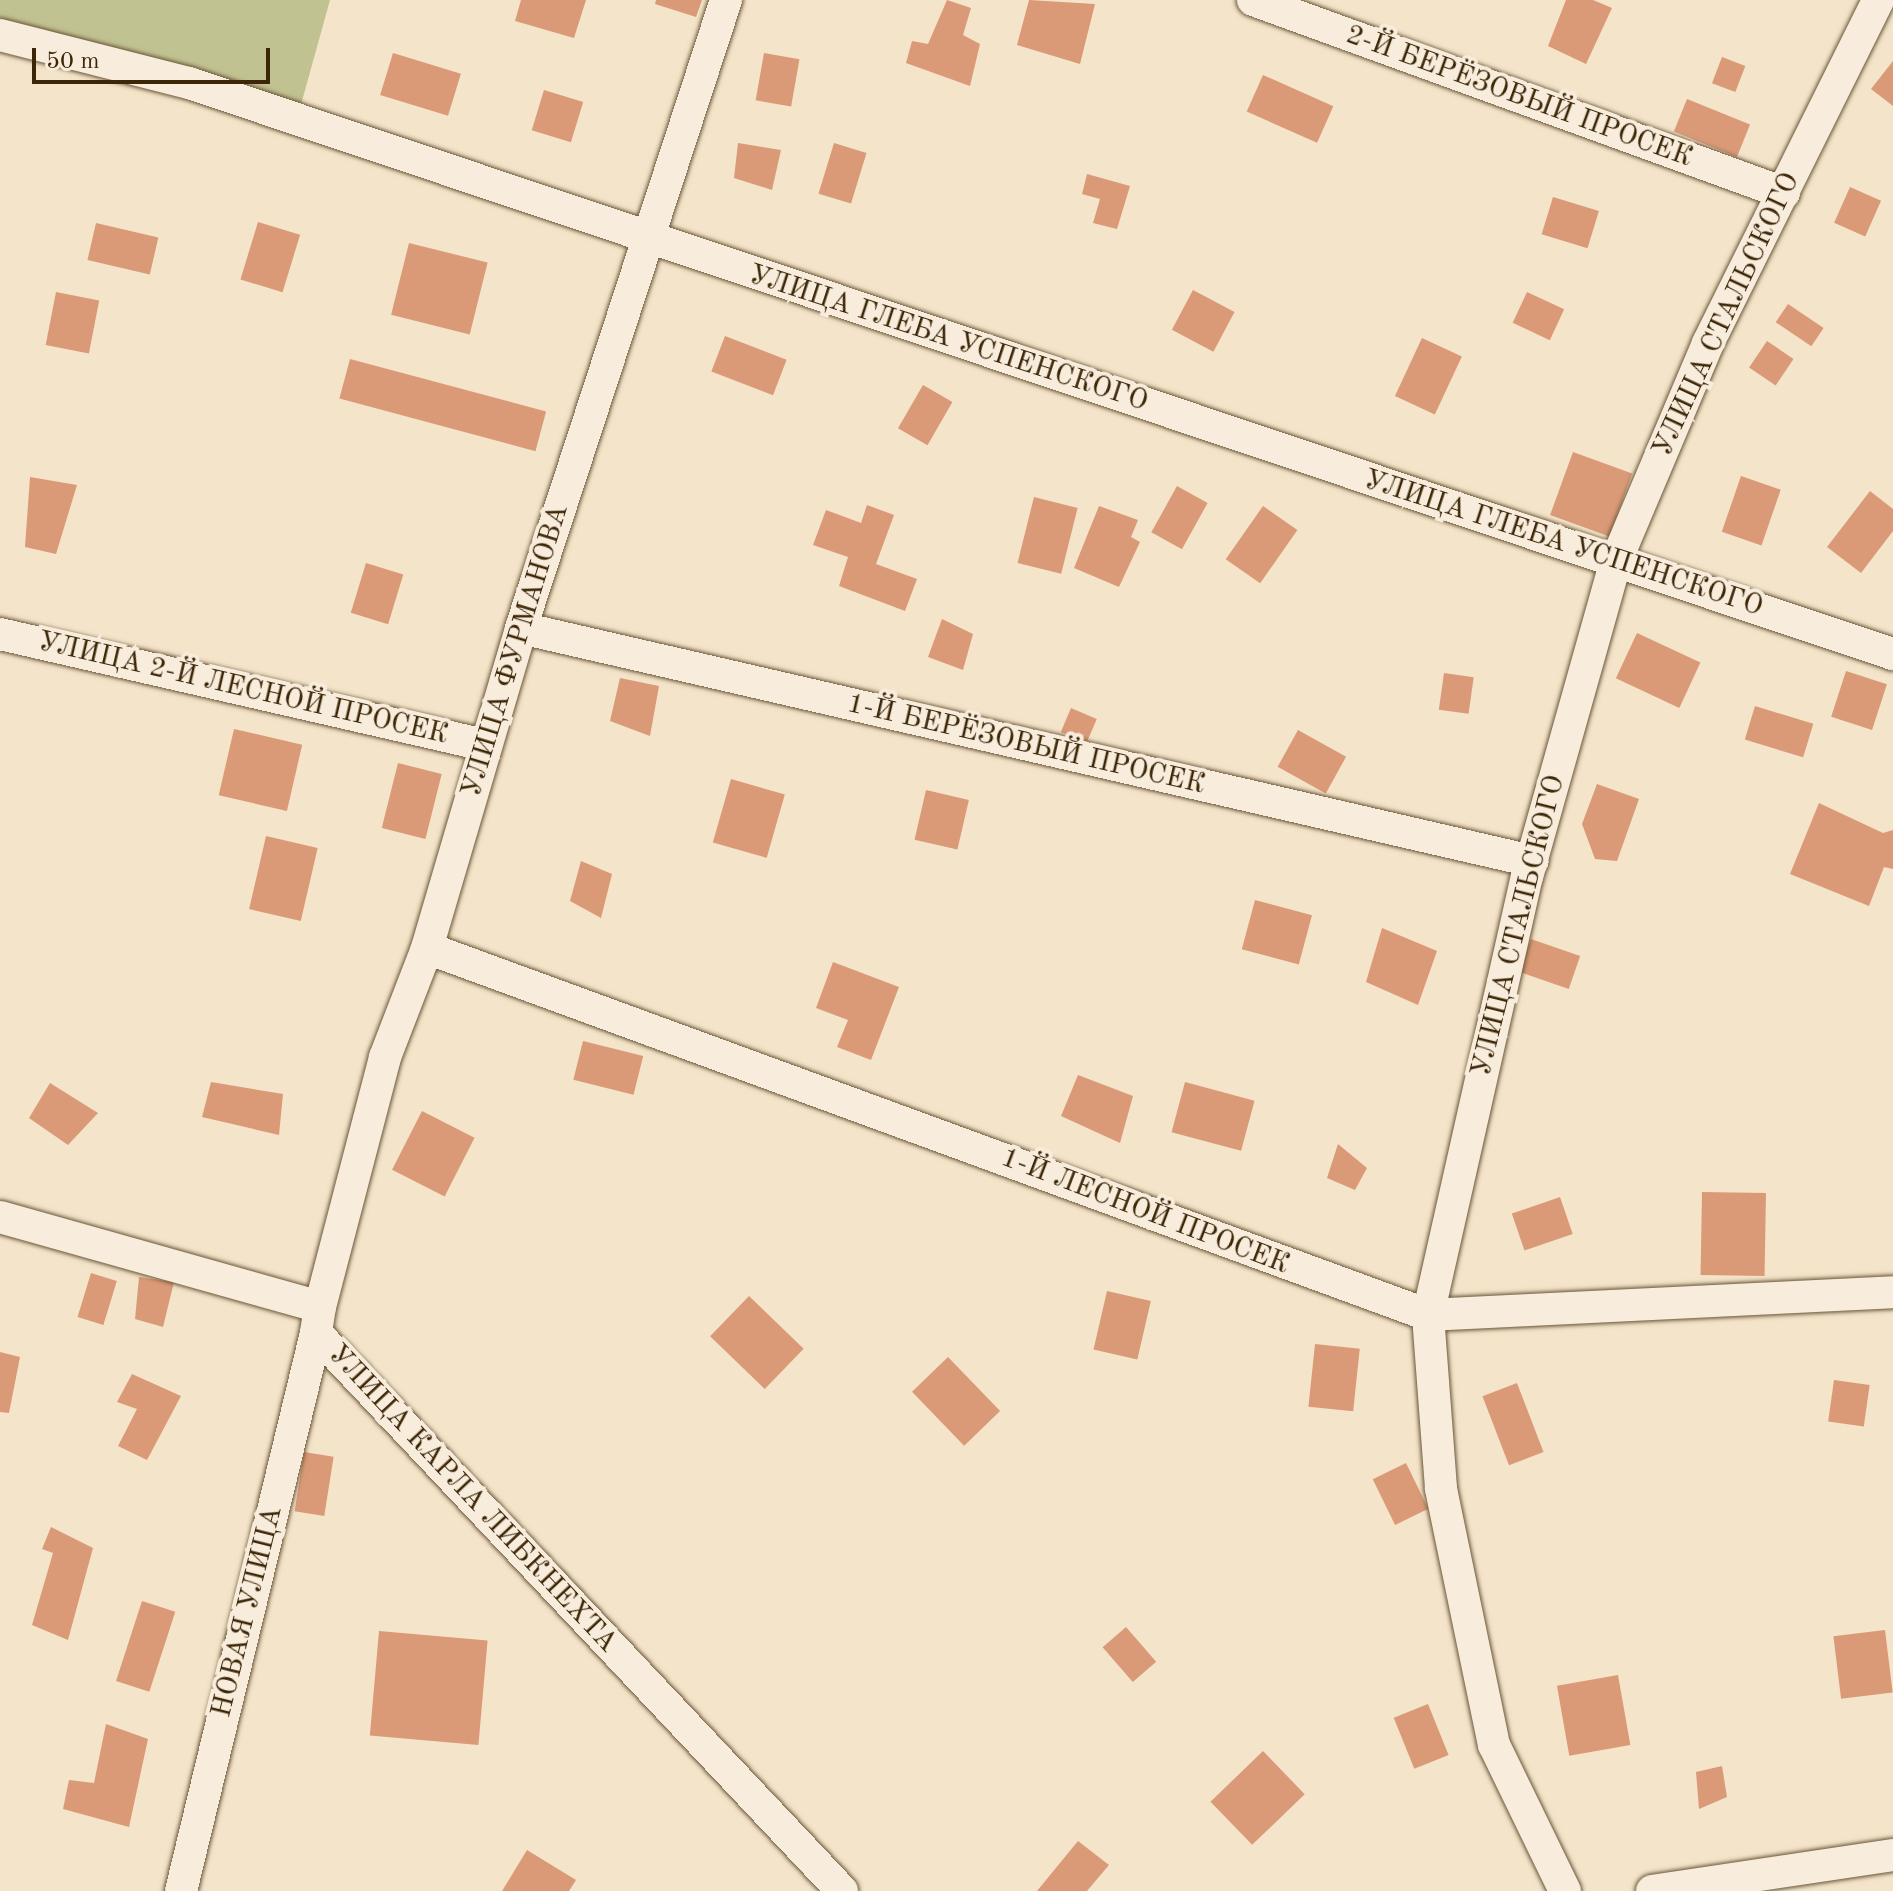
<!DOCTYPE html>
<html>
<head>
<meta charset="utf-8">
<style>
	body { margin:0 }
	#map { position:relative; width:1893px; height:1891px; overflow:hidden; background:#f4e4c9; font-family:"Old Standard TT",serif }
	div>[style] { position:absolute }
	.green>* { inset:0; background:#c1c292 }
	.building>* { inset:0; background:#db9a77; transform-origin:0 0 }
	.roads { filter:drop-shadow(0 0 2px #6a5638) drop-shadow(0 0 2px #6a5638) }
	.minor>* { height:32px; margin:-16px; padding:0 16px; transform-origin:16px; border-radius:16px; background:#f8eddc }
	span { translate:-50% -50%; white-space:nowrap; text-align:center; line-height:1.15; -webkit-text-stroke:8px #f8eddc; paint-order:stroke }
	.street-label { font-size:28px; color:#3c2608 }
	.scale { position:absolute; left:32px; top:48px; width:238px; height:36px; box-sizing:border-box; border:4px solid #3c2608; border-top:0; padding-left:10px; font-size:24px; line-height:28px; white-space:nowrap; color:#3c2608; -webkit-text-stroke:6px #f8eddc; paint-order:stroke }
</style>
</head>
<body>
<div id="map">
	<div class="green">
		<i style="clip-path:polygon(0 0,330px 0,297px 119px,0 35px)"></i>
	</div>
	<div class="building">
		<i style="clip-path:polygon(521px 0,586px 0,574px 38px,515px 21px)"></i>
		<i style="clip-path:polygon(656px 0,702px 0,696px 17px,655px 4px)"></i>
		<i style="clip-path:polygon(947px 0,971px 8px,963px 35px,980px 44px,970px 86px,906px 63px,912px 41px,928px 44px)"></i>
		<i style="clip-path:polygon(1029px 0,1095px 4px,1080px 64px,1017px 45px)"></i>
		<i style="clip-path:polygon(1566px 0,1593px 0,1612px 8px,1586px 64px,1548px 46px)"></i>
		<i style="left:393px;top:53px;width:71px;height:44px;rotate:17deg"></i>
		<i style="left:764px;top:53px;width:36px;height:48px;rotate:10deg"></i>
		<i style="left:1722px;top:57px;width:25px;height:28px;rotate:21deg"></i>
		<i style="clip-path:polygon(1893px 61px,1893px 106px,1871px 89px)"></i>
		<i style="left:1263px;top:75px;width:77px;height:40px;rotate:24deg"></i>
		<i style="left:544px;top:90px;width:41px;height:42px;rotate:17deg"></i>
		<i style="left:1687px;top:99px;width:68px;height:35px;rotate:22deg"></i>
		<i style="clip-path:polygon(738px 143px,781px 150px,772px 190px,734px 178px)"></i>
		<i style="left:834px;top:143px;width:34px;height:53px;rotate:17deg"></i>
		<i style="clip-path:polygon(1087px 174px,1130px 186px,1117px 229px,1093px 223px,1100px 199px,1082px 194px)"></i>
		<i style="left:1850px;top:187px;width:34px;height:39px;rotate:24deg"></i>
		<i style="left:1553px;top:197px;width:48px;height:39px;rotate:17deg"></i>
		<i style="left:258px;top:222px;width:44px;height:60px;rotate:17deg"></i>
		<i style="left:96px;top:223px;width:64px;height:38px;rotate:13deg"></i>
		<i style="left:409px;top:243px;width:81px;height:74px;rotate:14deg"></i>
		<i style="left:1193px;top:290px;width:47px;height:45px;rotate:28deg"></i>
		<i style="left:56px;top:292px;width:44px;height:54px;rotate:11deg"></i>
		<i style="left:1527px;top:292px;width:41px;height:34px;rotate:25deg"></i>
		<i style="left:1788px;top:304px;width:43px;height:22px;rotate:34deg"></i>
		<i style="left:725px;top:336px;width:66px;height:38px;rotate:21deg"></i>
		<i style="left:1422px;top:338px;width:44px;height:64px;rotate:25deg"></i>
		<i style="left:1767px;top:341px;width:32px;height:32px;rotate:34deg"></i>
		<i style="left:350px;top:359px;width:203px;height:41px;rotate:15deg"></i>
		<i style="left:923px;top:385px;width:34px;height:50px;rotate:30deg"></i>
		<i style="left:1573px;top:452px;width:63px;height:67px;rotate:20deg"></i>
		<i style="left:1741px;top:476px;width:42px;height:59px;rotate:19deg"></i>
		<i style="clip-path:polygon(30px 477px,77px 485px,56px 554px,25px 547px)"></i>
		<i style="left:1177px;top:486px;width:35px;height:53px;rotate:29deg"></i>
		<i style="clip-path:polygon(1870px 491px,1893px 509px,1893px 531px,1861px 573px,1827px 547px)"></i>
		<i style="left:1034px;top:497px;width:45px;height:68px;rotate:14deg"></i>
		<i style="clip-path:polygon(867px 505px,894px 515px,876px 564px,917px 579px,905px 611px,839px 586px,848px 557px,813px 545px,826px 510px,861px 523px)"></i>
		<i style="clip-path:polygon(1099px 506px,1138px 520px,1131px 537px,1140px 542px,1119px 587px,1074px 568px)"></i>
		<i style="left:1263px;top:506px;width:42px;height:65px;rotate:35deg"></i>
		<i style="left:366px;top:563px;width:39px;height:52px;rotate:17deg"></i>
		<i style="clip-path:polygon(942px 619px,973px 634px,963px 670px,928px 657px)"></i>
		<i style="left:1637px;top:633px;width:70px;height:50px;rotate:25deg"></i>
		<i style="left:1846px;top:671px;width:43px;height:48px;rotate:18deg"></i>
		<i style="left:1444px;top:673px;width:30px;height:37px;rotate:8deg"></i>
		<i style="clip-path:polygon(620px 678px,659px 686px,650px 736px,610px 721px)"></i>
		<i style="left:1755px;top:706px;width:61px;height:35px;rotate:17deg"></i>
		<i style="left:1071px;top:708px;width:28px;height:26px;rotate:23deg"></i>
		<i style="left:234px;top:729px;width:70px;height:68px;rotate:13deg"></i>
		<i style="left:1298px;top:730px;width:55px;height:42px;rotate:29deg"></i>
		<i style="left:398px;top:763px;width:45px;height:67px;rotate:14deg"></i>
		<i style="left:731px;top:779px;width:56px;height:66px;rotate:16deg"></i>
		<i style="clip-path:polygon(1597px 784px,1639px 799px,1617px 861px,1595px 859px,1582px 824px)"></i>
		<i style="left:926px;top:790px;width:44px;height:51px;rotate:13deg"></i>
		<i style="clip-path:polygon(1819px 803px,1883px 833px,1893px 830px,1893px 869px,1884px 867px,1869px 906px,1790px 874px)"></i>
		<i style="left:266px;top:836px;width:53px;height:75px;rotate:13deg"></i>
		<i style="clip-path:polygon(581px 861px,612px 874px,601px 918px,570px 901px)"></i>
		<i style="left:1255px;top:900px;width:59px;height:51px;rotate:15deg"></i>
		<i style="clip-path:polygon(1382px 928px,1437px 951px,1418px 1005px,1366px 982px)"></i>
		<i style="left:1531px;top:939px;width:52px;height:35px;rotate:19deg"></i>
		<i style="clip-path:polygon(833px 962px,899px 987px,871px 1060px,837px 1047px,848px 1020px,816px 1008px)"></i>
		<i style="left:583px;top:1041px;width:62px;height:40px;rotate:14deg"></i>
		<i style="clip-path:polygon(1078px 1075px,1133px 1096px,1120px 1143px,1061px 1116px)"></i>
		<i style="clip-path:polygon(211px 1082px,283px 1094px,279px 1135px,202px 1117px)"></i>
		<i style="left:1185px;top:1082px;width:72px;height:52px;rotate:15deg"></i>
		<i style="clip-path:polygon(50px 1083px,98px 1113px,68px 1145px,29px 1118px)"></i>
		<i style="left:422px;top:1111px;width:59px;height:66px;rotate:27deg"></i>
		<i style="clip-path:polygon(1338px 1144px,1367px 1168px,1355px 1190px,1327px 1178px)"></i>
		<i style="left:1702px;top:1192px;width:64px;height:83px;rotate:1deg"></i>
		<i style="left:1560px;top:1197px;width:39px;height:51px;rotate:71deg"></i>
		<i style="left:91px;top:1273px;width:27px;height:46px;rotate:17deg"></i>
		<i style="clip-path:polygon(139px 1277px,174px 1282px,163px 1327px,135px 1319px)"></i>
		<i style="left:1107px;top:1291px;width:45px;height:60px;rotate:13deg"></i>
		<i style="left:749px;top:1296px;width:76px;height:56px;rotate:44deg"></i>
		<i style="left:1315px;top:1344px;width:45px;height:63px;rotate:6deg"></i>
		<i style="clip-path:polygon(0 1352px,20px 1357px,9px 1413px,0 1412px)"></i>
		<i style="left:948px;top:1357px;width:75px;height:50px;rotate:46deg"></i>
		<i style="clip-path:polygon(132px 1374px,181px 1396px,147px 1460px,118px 1446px,137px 1409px,117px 1402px)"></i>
		<i style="left:1834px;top:1380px;width:36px;height:42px;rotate:8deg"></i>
		<i style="left:1517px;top:1383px;width:74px;height:37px;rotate:69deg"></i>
		<i style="left:304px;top:1452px;width:30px;height:60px;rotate:9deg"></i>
		<i style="left:1406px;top:1463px;width:51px;height:37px;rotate:64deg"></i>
		<i style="clip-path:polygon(51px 1527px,93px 1548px,68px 1640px,32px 1625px,53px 1553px,42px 1549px)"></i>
		<i style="left:142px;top:1601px;width:35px;height:84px;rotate:18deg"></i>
		<i style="left:1126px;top:1627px;width:46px;height:31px;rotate:49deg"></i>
		<i style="left:1885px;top:1630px;width:63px;height:52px;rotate:83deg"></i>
		<i style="left:379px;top:1631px;width:109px;height:105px;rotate:5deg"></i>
		<i style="left:1618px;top:1675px;width:71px;height:62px;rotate:80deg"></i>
		<i style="left:1428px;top:1704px;width:55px;height:37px;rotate:68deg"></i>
		<i style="clip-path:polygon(106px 1724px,148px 1739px,129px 1827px,63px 1809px,69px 1780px,94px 1783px)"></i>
		<i style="left:1263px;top:1751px;width:60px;height:73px;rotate:46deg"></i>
		<i style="clip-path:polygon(1722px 1766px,1727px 1797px,1699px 1809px,1696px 1772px)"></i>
		<i style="clip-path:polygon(1078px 1841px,1109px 1865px,1087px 1891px,1037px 1891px)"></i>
		<i style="clip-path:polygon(527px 1850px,576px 1880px,569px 1891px,502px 1891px)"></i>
	</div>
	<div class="roads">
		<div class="minor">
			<i style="left:1253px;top:0;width:565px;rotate:19.97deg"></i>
			<i style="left:0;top:35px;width:195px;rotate:14.3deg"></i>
			<i style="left:189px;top:83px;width:1797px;rotate:18.53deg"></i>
			<i style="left:521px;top:628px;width:1038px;rotate:12.98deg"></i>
			<i style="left:0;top:634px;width:498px;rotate:12.9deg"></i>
			<i style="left:427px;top:948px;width:1066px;rotate:20.13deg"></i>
			<i style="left:1428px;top:1315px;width:466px;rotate:-2.8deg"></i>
			<i style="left:0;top:1217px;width:332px;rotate:15.7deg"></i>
			<i style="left:320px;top:1307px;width:26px;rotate:99deg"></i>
			<i style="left:316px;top:1333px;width:767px;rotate:46.69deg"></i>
			<i style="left:320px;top:1307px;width:258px;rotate:-75.4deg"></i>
			<i style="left:385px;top:1057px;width:117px;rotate:-68.9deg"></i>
			<i style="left:427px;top:948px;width:334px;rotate:-73.6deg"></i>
			<i style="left:521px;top:628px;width:661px;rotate:-71.92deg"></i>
			<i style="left:181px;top:1891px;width:574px;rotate:-76.4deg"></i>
			<i style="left:1565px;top:1891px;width:162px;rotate:-115.9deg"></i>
			<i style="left:1494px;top:1745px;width:262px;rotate:-101.7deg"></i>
			<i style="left:1441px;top:1488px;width:173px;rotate:-94.3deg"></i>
			<i style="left:1428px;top:1315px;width:449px;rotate:-77.3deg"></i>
			<i style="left:1527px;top:877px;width:328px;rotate:-74.3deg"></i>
			<i style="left:1616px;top:561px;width:237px;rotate:-67.1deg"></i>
			<i style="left:1708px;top:343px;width:383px;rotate:-63.6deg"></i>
			<i style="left:1652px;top:1891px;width:244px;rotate:-8.5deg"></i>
		</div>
	</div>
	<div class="street-label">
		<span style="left:1519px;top:97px;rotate:20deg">2-Й БЕРЁЗОВЫЙ ПРОСЕК</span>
		<span style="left:1727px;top:315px;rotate:-65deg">УЛИЦА СТАЛЬСКОГО</span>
		<span style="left:948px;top:339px;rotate:18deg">УЛИЦА ГЛЕБА УСПЕНСКОГО</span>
		<span style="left:1563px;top:544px;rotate:18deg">УЛИЦА ГЛЕБА УСПЕНСКОГО</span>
		<span style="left:516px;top:651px;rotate:-73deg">УЛИЦА ФУРМАНОВА</span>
		<span style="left:243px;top:689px;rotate:13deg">УЛИЦА 2-Й ЛЕСНОЙ ПРОСЕК</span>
		<span style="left:1026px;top:745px;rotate:13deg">1-Й БЕРЁЗОВЫЙ ПРОСЕК</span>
		<span style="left:1519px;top:926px;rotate:-76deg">УЛИЦА СТАЛЬСКОГО</span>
		<span style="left:1145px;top:1212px;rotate:21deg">1-Й ЛЕСНОЙ ПРОСЕК</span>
		<span style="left:472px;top:1499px;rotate:47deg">УЛИЦА КАРЛА ЛИБКНЕХТА</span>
		<span style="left:248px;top:1612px;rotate:-76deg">НОВАЯ УЛИЦА</span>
	</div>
	<div class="scale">50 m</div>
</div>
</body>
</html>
